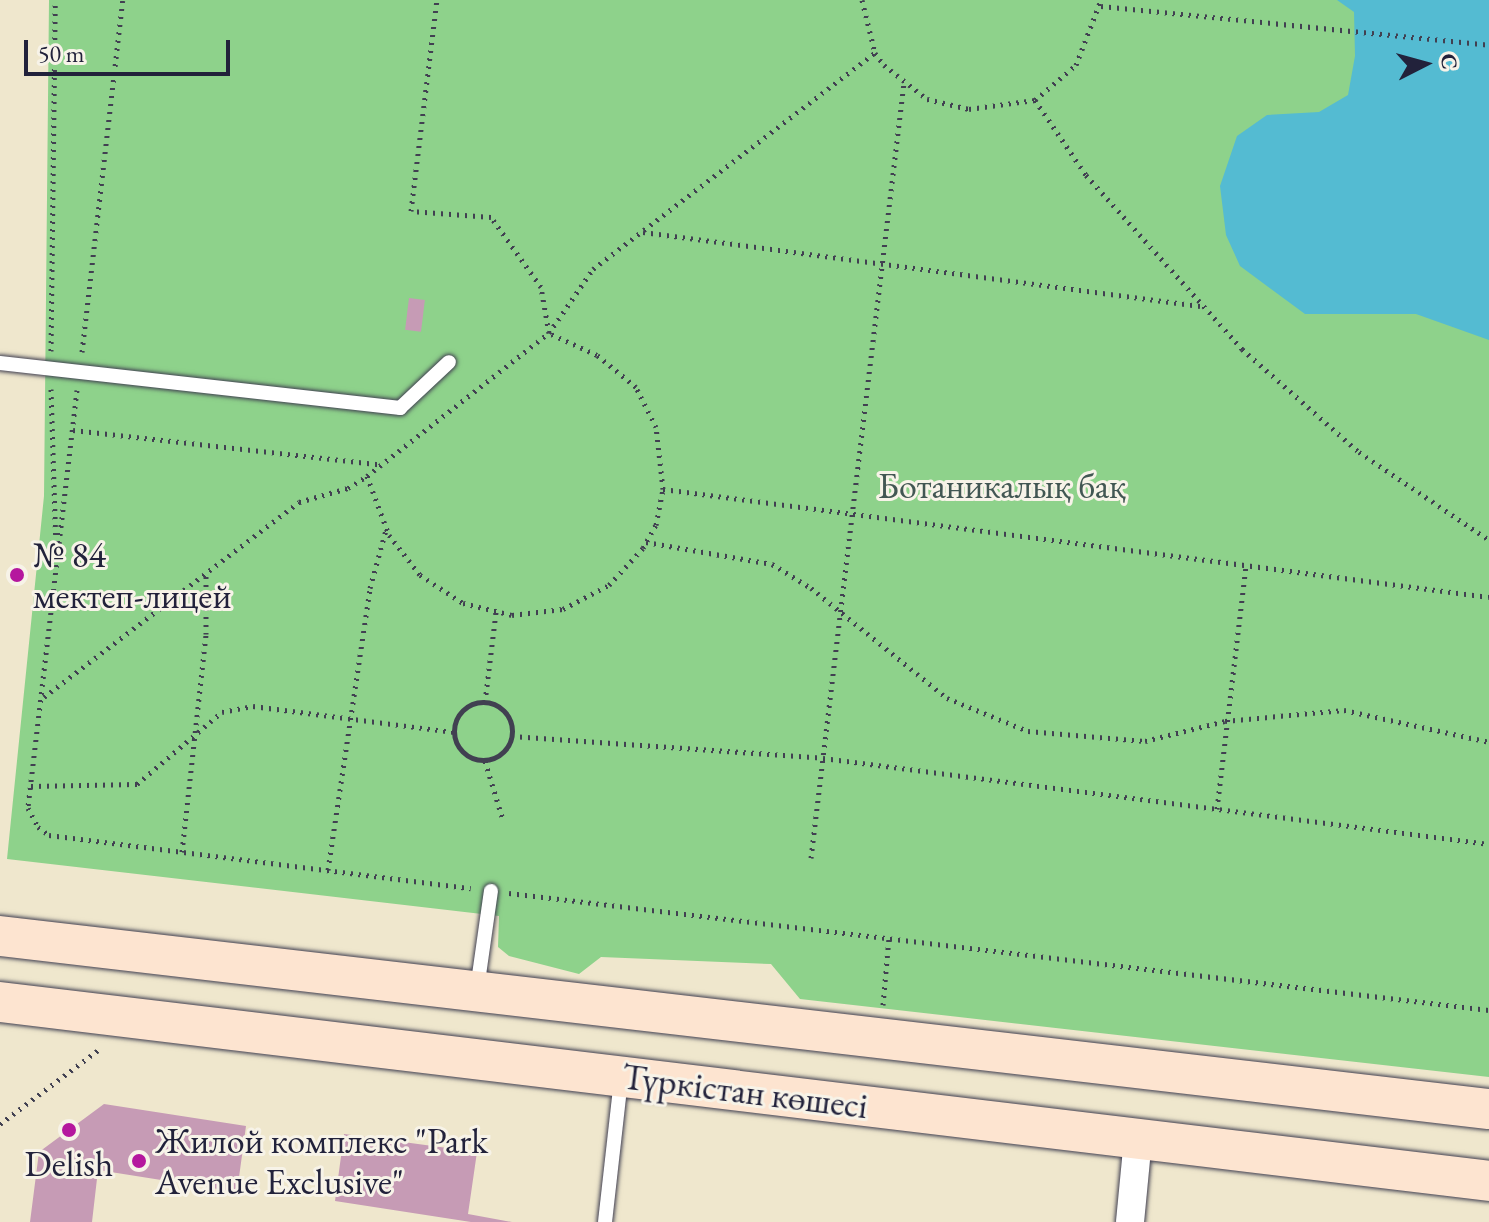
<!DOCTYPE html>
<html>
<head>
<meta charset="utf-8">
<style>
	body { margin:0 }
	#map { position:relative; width:1489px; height:1222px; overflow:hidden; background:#efe7cd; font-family:"EB Garamond",serif }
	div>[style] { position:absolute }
	.green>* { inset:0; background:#8ed28b }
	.water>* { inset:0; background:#54bbd2 }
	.building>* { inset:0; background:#c69bb5; transform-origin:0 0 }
	.path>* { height:5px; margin-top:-2.5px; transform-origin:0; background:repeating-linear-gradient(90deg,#414051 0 2px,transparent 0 8px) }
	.path>.ring { margin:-2.5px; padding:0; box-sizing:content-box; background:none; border:5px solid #414051; border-radius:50% }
	.roads { filter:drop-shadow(0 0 2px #414051) drop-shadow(0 0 2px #414051) }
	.lane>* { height:14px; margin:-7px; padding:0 7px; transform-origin:7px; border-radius:7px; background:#fff }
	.street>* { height:28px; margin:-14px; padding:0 14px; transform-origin:14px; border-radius:14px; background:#fff }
	.secondary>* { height:40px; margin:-20px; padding:0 20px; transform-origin:20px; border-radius:20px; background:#fde4d0 }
	.dots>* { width:22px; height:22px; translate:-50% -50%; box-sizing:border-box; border:4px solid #f7f3e8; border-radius:50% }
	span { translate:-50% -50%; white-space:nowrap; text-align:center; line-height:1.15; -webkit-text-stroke:6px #f7f3e8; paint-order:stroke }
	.park-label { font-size:36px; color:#425753 }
	.poi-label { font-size:36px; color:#22223b }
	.left { translate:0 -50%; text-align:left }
	.street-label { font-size:36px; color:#22223b }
	.north { position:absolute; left:1385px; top:24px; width:80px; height:80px; -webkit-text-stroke:6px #f7f3e8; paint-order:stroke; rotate:84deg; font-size:22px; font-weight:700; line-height:32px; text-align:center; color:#22223b }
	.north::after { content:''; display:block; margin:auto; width:28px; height:36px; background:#22223b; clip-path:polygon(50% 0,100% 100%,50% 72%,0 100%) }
	.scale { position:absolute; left:24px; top:40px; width:206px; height:36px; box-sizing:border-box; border:4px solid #22223b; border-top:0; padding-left:10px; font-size:24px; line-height:28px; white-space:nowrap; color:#22223b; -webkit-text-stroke:6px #f7f3e8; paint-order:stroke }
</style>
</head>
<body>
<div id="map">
	<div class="green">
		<i style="clip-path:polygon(49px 0,1489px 0,1489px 1077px,800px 999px,771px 964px,601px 957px,579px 974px,509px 956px,498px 947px,499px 916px,7px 859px,44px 496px)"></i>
	</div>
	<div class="water">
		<i style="clip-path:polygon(1337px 0,1489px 0,1489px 340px,1416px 314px,1305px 314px,1240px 266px,1226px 235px,1220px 186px,1237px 136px,1267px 115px,1319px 112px,1348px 95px,1355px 56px,1354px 12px)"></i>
	</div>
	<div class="building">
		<i style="left:409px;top:298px;width:16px;height:32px;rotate:7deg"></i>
		<i style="clip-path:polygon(104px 1104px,246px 1126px,237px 1192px,98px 1170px,92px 1222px,30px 1222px,39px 1152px)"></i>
		<i style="clip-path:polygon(344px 1134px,477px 1152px,468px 1214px,512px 1222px,471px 1222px,335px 1201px)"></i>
	</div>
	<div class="path">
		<i style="left:862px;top:0;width:55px;rotate:76.2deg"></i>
		<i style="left:875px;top:53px;width:15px;rotate:53deg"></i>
		<i style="left:884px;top:65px;width:55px;rotate:38.3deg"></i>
		<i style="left:927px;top:99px;width:43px;rotate:13.4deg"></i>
		<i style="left:969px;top:109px;width:67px;rotate:-7.8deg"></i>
		<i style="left:1035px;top:100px;width:54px;rotate:-40.5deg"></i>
		<i style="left:1076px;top:65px;width:70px;rotate:-69deg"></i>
		<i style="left:1101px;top:6px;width:390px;rotate:5.7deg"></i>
		<i style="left:1035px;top:100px;width:91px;rotate:55.8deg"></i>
		<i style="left:1086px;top:175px;width:234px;rotate:48.1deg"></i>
		<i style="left:1242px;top:349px;width:156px;rotate:41.4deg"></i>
		<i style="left:1359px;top:452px;width:157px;rotate:34.1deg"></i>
		<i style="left:643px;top:232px;width:562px;rotate:7.57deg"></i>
		<i style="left:51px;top:351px;width:351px;rotate:-89.3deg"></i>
		<i style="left:82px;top:352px;width:354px;rotate:-83.4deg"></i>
		<i style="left:51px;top:389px;width:162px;rotate:88.2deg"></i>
		<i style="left:77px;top:390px;width:421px;rotate:96.7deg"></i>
		<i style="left:28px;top:808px;width:21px;rotate:62deg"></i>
		<i style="left:38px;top:827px;width:14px;rotate:36deg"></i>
		<i style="left:49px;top:835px;width:425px;rotate:7.2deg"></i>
		<i style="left:73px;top:430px;width:307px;rotate:6.4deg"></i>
		<i style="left:367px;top:476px;width:63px;rotate:69.6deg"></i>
		<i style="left:389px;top:535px;width:51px;rotate:52.2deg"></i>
		<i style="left:420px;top:575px;width:51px;rotate:33.1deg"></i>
		<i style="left:463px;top:603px;width:50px;rotate:13.8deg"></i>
		<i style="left:512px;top:615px;width:51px;rotate:-6.7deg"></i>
		<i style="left:563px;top:609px;width:52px;rotate:-27.6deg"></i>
		<i style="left:609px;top:585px;width:50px;rotate:-47.4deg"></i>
		<i style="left:643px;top:548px;width:26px;rotate:-61deg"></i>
		<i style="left:656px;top:525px;width:37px;rotate:-79deg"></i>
		<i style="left:663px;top:489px;width:62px;rotate:-96.4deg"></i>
		<i style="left:656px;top:427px;width:45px;rotate:-116.6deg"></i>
		<i style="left:636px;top:387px;width:50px;rotate:-140.6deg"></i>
		<i style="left:597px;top:355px;width:53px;rotate:-155.4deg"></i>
		<i style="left:549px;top:333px;width:47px;rotate:-99.9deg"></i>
		<i style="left:541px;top:287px;width:86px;rotate:-125.5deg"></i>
		<i style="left:491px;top:217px;width:80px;rotate:-175.7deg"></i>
		<i style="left:411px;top:211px;width:213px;rotate:-83deg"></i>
		<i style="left:663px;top:489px;width:833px;rotate:7.45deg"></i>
		<i style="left:646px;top:542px;width:128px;rotate:9.9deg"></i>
		<i style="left:772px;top:564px;width:46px;rotate:31.6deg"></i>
		<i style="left:811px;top:588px;width:175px;rotate:39deg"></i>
		<i style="left:947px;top:698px;width:87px;rotate:22.2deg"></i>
		<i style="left:1028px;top:731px;width:117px;rotate:4.9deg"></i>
		<i style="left:1145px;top:741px;width:82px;rotate:-14deg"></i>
		<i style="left:1225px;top:721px;width:120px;rotate:-5.3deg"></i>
		<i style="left:1344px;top:710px;width:148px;rotate:12.4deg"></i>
		<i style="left:44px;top:697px;width:321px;rotate:-37.4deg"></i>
		<i style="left:299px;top:502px;width:51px;rotate:-15.9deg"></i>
		<i style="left:348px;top:488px;width:22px;rotate:-32deg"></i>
		<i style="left:367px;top:476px;width:231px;rotate:-38.2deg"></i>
		<i style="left:549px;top:333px;width:78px;rotate:-55.5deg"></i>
		<i style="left:593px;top:269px;width:355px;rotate:-37.5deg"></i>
		<i class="ring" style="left:454px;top:702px;width:53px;height:53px"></i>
		<i style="left:485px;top:702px;width:91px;rotate:-83deg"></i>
		<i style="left:512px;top:736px;width:312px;rotate:4deg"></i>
		<i style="left:823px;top:758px;width:672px;rotate:7.36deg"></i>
		<i style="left:485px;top:761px;width:62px;rotate:73deg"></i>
		<i style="left:31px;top:786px;width:106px;rotate:-1.1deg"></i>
		<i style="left:137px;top:784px;width:111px;rotate:-40.3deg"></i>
		<i style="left:222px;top:712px;width:32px;rotate:-11deg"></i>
		<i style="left:253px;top:706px;width:203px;rotate:7.4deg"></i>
		<i style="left:1217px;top:809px;width:246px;rotate:-83.2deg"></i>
		<i style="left:182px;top:852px;width:219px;rotate:-83.7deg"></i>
		<i style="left:206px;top:634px;width:60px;rotate:-90deg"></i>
		<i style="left:811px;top:858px;width:781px;rotate:-83.16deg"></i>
		<i style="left:328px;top:870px;width:285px;rotate:-81.5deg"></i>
		<i style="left:370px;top:588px;width:60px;rotate:-74.6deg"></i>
		<i style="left:509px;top:893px;width:987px;rotate:6.81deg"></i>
		<i style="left:883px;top:1005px;width:67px;rotate:-84.9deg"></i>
		<i style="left:0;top:1124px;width:126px;rotate:-37deg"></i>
	</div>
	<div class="roads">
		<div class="lane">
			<i style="left:0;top:363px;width:403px;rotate:6.4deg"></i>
			<i style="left:400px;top:408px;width:67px;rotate:-43.2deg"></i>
			<i style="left:477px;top:989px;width:99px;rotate:-81.9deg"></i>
			<i style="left:605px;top:1222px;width:144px;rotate:-83.6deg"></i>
		</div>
		<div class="street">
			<i style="left:1130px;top:1222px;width:83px;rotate:-84.5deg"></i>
		</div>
		<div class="secondary">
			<i style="left:0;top:936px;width:1499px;rotate:6.63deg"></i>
			<i style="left:0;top:1002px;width:1500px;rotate:6.85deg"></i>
		</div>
	</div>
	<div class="dots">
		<i style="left:17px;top:575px;background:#b5179e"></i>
		<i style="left:69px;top:1130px;background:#b5179e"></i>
		<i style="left:139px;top:1161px;background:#b5179e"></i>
	</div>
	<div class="park-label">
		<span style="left:1002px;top:486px">Ботаникалық бақ</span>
	</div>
	<div class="poi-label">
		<span class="left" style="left:33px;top:575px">№ 84<br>мектеп-лицей</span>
		<span class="left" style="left:155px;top:1161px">Жилой комплекс "Park<br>Avenue Exclusive"</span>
		<span style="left:69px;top:1164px">Delish</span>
	</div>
	<div class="street-label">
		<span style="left:745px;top:1091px;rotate:7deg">Түркістан көшесі</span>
	</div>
	<div class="north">С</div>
	<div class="scale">50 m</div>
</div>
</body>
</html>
